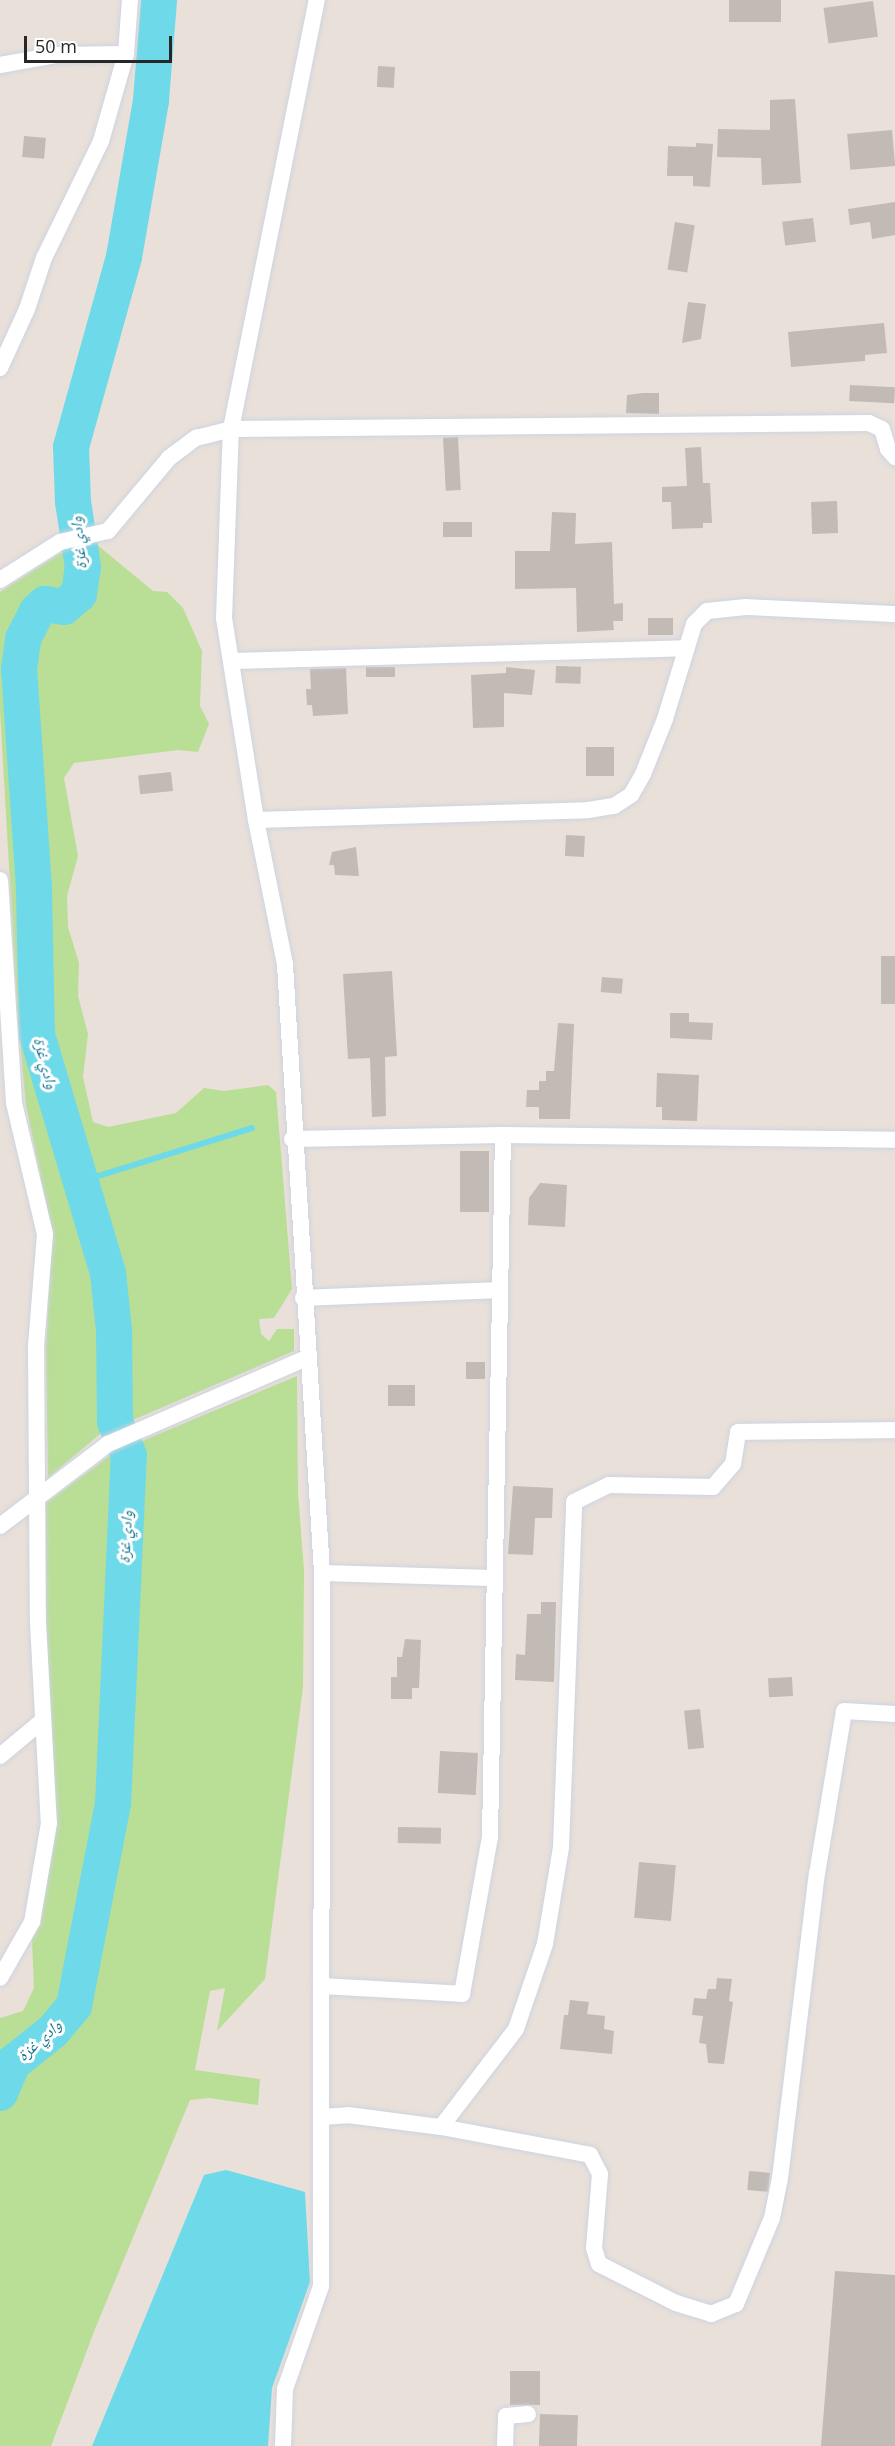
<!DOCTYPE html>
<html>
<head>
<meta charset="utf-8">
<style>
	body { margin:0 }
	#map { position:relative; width:895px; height:2446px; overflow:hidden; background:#e9e0d9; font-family:"Open Sans","Noto Naskh Arabic",sans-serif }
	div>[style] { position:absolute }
	.green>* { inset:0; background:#b9de96 }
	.water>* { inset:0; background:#6ed9e9 }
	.stream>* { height:6px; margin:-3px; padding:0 3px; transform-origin:3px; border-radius:3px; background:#6ed9e9 }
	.river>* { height:36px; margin:-18px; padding:0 18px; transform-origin:18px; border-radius:18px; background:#6ed9e9 }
	.building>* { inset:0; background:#c1bab5; transform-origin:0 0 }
	.roads { filter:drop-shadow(0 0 2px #ced4e0) drop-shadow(0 0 2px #ced4e0) }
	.minor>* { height:16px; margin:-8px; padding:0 8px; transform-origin:8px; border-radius:8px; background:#fff }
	span { translate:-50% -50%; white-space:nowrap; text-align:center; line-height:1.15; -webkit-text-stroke:6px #fff; paint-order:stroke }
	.water-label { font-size:16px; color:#127690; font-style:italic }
	.scale { position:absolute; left:24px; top:36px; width:148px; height:27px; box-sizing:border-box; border:3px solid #272727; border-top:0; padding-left:8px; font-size:18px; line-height:21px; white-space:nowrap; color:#272727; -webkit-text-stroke:4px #fff; paint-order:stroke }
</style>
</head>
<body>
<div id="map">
	<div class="green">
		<i style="clip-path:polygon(95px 543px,153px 591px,167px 592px,183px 608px,202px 651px,200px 706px,209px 724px,198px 752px,178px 750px,74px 763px,64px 778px,78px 856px,67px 896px,68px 927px,79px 963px,78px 996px,88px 1034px,83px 1077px,93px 1122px,108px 1127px,176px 1113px,204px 1088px,224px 1091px,268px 1085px,276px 1092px,292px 1289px,274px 1318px,259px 1319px,261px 1334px,269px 1341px,277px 1329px,294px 1329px,294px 1351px,100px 1434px,48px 1478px,46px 1348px,52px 1232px,26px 1106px,18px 1022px,0 711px,0 592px,59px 554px)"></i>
		<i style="clip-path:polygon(297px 1376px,298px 1494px,304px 1570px,303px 1687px,265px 1979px,217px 2031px,225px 1988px,210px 1991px,195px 2070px,260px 2079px,258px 2105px,209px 2098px,190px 2100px,95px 2329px,51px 2446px,0 2446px,0 2018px,23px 2011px,34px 1988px,32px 1940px,39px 1923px,57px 1823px,45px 1615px,46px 1503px,113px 1453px)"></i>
	</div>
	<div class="water">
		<i style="clip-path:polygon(226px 2170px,305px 2192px,310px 2282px,272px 2388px,268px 2446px,92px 2446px,204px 2175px)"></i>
	</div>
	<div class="stream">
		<i style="left:79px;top:1182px;width:181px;rotate:-17.3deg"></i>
	</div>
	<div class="river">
		<i style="left:0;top:2093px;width:33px;rotate:-67deg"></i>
		<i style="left:13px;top:2063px;width:51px;rotate:-38.7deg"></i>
		<i style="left:53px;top:2031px;width:33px;rotate:-50deg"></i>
		<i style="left:74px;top:2006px;width:206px;rotate:-79.1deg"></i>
		<i style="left:113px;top:1804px;width:348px;rotate:-87.4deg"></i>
		<i style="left:129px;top:1456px;width:37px;rotate:-112deg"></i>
		<i style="left:115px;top:1422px;width:92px;rotate:-90.6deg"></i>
		<i style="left:114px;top:1330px;width:57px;rotate:-96deg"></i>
		<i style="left:108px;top:1273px;width:248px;rotate:-106.6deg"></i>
		<i style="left:37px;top:1035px;width:147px;rotate:-91.2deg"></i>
		<i style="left:34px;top:888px;width:220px;rotate:-93.9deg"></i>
		<i style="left:19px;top:669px;width:30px;rotate:-82deg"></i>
		<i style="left:23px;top:639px;width:31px;rotate:-63deg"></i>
		<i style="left:37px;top:611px;width:11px;rotate:-41deg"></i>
		<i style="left:45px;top:604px;width:19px;rotate:9deg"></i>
		<i style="left:64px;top:607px;width:20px;rotate:-41deg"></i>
		<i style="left:79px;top:594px;width:27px;rotate:-82deg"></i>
		<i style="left:83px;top:567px;width:66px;rotate:-98.7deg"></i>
		<i style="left:73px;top:502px;width:55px;rotate:-92.1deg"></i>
		<i style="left:71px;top:447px;width:197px;rotate:-74.4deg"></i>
		<i style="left:124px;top:257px;width:159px;rotate:-80.2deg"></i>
		<i style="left:151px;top:100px;width:100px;rotate:-85.4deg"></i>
	</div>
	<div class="building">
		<i style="left:729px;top:0;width:52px;height:22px"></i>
		<i style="left:873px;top:1px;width:36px;height:50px;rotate:82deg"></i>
		<i style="left:378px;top:66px;width:17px;height:21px;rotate:3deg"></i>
		<i style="clip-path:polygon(795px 99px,801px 183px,762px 185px,761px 158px,717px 157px,718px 129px,770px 130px,770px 100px)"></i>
		<i style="left:892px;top:130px;width:36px;height:45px;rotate:85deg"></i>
		<i style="left:24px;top:136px;width:22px;height:21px;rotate:5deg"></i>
		<i style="clip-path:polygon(696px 143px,713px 144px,710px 187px,693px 186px,693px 176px,667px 176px,668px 146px,696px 147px)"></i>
		<i style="clip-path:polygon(895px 202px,895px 235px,872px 239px,870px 222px,850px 225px,848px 209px)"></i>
		<i style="left:813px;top:218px;width:24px;height:31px;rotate:83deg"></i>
		<i style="left:675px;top:222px;width:20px;height:48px;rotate:9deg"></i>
		<i style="clip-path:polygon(688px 302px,706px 304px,701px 339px,682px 343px)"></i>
		<i style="clip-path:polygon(884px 323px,887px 353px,865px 355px,865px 361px,791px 367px,788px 332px)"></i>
		<i style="left:850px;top:385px;width:45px;height:16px;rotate:3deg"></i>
		<i style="clip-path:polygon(643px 393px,659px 393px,659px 414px,626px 413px,627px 395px)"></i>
		<i style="left:458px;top:437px;width:53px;height:15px;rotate:87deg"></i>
		<i style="clip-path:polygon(701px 447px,703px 483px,710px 483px,712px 523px,703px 523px,703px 528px,672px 529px,671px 502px,662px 502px,662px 487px,687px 486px,685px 448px)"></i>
		<i style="left:837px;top:501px;width:32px;height:26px;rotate:88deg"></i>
		<i style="clip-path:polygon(552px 512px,576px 513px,575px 544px,612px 542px,614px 604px,623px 603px,623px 621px,613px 621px,614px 630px,577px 632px,576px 588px,515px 589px,515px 551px,550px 551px)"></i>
		<i style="left:443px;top:522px;width:29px;height:15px"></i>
		<i style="left:648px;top:618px;width:25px;height:17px"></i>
		<i style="left:556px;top:666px;width:25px;height:17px;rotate:2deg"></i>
		<i style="left:395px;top:667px;width:10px;height:29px;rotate:90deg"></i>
		<i style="clip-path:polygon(506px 667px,535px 670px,532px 695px,504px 693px,504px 727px,473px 728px,471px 675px,506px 673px)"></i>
		<i style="clip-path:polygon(346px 668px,348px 714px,313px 716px,312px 705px,307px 705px,306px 689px,311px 689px,310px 669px)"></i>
		<i style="left:586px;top:747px;width:28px;height:29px"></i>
		<i style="left:171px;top:772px;width:19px;height:33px;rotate:84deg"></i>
		<i style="left:566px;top:835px;width:19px;height:21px;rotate:3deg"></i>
		<i style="clip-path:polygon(356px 847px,359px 876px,335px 875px,334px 865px,329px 865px,332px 852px)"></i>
		<i style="left:881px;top:956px;width:14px;height:48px"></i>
		<i style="clip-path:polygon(392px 971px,397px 1056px,385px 1057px,386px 1116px,372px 1117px,370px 1058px,348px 1059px,343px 974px)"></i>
		<i style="left:602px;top:977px;width:21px;height:15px;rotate:5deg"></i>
		<i style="clip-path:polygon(670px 1013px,689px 1013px,689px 1022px,713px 1023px,712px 1040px,670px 1038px)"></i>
		<i style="clip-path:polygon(558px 1023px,574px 1024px,570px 1119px,539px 1119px,539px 1107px,526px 1107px,527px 1090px,539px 1090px,539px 1081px,546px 1081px,546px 1071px,554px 1071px)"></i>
		<i style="clip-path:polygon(657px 1073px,699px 1075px,697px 1121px,662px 1120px,662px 1107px,656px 1107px)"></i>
		<i style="left:460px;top:1151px;width:29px;height:61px"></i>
		<i style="clip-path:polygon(540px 1183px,567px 1185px,565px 1227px,528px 1225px,529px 1198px)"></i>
		<i style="left:466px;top:1362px;width:19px;height:17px"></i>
		<i style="left:388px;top:1385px;width:27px;height:21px"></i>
		<i style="clip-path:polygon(513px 1486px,553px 1488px,552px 1518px,535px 1518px,533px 1555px,508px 1554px)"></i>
		<i style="clip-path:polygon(541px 1602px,556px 1602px,554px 1682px,515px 1680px,516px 1654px,525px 1655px,527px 1614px,541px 1614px)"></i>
		<i style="clip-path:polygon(405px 1639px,421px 1640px,419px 1688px,412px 1688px,412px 1699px,391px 1699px,391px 1677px,397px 1677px,397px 1657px,402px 1657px)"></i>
		<i style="left:792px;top:1677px;width:19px;height:24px;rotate:87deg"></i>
		<i style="left:700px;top:1709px;width:39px;height:16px;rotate:84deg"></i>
		<i style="left:440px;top:1751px;width:38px;height:42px;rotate:3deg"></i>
		<i style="left:398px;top:1827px;width:43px;height:16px;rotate:1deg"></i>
		<i style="left:639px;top:1862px;width:37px;height:56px;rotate:5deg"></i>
		<i style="clip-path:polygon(717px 1978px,732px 1979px,729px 2001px,733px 2002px,724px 2064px,708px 2063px,706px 2044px,699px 2043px,703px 2016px,692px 2015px,694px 1998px,706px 1999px,708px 1989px,716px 1989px)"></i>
		<i style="clip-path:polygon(570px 2000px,589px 2002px,587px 2014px,605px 2016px,604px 2029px,614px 2031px,612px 2054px,560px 2049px,564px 2015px,568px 2015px)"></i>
		<i style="left:749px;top:2171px;width:21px;height:19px;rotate:5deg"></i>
		<i style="clip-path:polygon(835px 2271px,895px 2275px,895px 2446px,821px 2446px)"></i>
		<i style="left:510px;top:2371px;width:30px;height:34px"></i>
		<i style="left:540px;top:2414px;width:38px;height:32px;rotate:2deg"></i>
	</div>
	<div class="roads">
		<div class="minor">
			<i style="left:0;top:65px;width:58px;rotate:-10deg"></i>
			<i style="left:57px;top:55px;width:69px;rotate:-0.8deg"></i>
			<i style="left:0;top:368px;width:65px;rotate:-65.4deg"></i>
			<i style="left:27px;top:309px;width:54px;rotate:-71.6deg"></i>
			<i style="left:44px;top:258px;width:130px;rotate:-64deg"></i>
			<i style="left:101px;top:141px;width:91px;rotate:-74deg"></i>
			<i style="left:126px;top:54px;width:54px;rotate:-85.8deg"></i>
			<i style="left:0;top:580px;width:71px;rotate:-32.3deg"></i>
			<i style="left:60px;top:542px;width:49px;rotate:-12.9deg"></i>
			<i style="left:108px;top:531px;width:95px;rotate:-50.1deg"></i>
			<i style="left:169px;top:458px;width:34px;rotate:-37deg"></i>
			<i style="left:196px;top:438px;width:36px;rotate:-14deg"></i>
			<i style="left:231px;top:429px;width:638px;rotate:-0.54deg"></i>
			<i style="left:869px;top:423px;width:14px;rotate:25deg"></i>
			<i style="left:882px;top:429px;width:21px;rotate:73deg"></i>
			<i style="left:888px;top:449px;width:11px;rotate:49deg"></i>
			<i style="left:232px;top:661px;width:454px;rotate:-1.6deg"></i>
			<i style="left:256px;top:820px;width:332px;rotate:-1.7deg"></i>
			<i style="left:588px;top:810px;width:26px;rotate:-9deg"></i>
			<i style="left:614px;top:806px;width:20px;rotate:-33deg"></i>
			<i style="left:631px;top:795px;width:24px;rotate:-60deg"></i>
			<i style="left:643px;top:774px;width:59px;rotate:-68.2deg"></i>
			<i style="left:665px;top:719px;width:99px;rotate:-73deg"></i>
			<i style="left:694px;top:624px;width:18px;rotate:-45deg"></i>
			<i style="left:707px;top:611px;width:39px;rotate:-6deg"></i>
			<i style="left:746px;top:607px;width:149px;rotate:2.7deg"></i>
			<i style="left:0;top:880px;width:223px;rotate:86.4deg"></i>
			<i style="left:14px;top:1103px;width:135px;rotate:76.7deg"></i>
			<i style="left:45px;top:1234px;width:112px;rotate:94.6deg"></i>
			<i style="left:36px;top:1346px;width:277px;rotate:89.6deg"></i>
			<i style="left:38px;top:1623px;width:200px;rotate:86.9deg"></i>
			<i style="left:49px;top:1823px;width:100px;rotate:99.7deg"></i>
			<i style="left:32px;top:1922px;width:64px;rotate:119.7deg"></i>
			<i style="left:292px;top:1139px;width:211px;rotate:-1.1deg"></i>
			<i style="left:503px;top:1135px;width:392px;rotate:0.7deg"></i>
			<i style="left:303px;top:1298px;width:196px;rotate:-2.3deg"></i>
			<i style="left:0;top:1526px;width:136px;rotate:-37.2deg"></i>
			<i style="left:108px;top:1444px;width:217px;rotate:-23.4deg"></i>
			<i style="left:322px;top:1573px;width:170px;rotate:1.7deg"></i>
			<i style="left:0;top:1756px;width:55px;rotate:-39.8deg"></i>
			<i style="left:321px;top:1986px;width:141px;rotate:3.2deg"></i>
			<i style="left:462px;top:1994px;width:159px;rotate:-79.9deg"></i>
			<i style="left:490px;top:1837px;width:702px;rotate:-88.94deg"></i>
			<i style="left:322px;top:2117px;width:26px;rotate:-4deg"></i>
			<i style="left:348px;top:2115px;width:94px;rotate:7.4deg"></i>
			<i style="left:441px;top:2127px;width:123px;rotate:-52.6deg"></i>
			<i style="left:516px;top:2029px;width:90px;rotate:-71.2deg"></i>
			<i style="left:545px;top:1944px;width:98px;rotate:-80.6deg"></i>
			<i style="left:561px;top:1847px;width:345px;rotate:-87.8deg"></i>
			<i style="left:574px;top:1502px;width:39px;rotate:-26deg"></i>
			<i style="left:609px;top:1485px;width:104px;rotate:1.1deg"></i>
			<i style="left:713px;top:1487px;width:30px;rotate:-49deg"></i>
			<i style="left:733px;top:1464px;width:32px;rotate:-81deg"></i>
			<i style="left:738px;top:1432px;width:157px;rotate:-0.7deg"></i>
			<i style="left:441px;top:2127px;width:152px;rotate:10.6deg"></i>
			<i style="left:590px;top:2155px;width:21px;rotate:62deg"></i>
			<i style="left:600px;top:2174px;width:74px;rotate:94.6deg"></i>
			<i style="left:594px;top:2248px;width:17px;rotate:73deg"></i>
			<i style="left:599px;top:2264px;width:86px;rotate:26.9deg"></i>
			<i style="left:676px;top:2303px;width:37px;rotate:17deg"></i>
			<i style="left:711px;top:2314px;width:27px;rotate:-22deg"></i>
			<i style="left:736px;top:2304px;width:93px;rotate:-67.3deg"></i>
			<i style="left:772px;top:2218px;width:41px;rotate:-78.7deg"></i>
			<i style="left:780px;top:2178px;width:306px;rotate:-83.1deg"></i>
			<i style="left:817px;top:1874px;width:165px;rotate:-80.6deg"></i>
			<i style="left:844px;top:1711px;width:51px;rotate:3.4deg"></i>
			<i style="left:283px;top:2446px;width:57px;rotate:-88deg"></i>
			<i style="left:285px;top:2389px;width:109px;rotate:-70.7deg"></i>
			<i style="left:321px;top:2286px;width:713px;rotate:-89.92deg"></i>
			<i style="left:322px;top:1573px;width:610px;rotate:-93.48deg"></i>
			<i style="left:285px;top:964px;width:147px;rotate:-101.4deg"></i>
			<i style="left:256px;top:820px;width:205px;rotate:-99deg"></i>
			<i style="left:224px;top:618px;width:189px;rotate:-87.9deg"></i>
			<i style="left:231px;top:429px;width:438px;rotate:-78.7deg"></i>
			<i style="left:505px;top:2446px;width:30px;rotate:-88deg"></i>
			<i style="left:506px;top:2416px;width:22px;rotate:-5deg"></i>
		</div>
	</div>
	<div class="water-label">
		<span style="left:78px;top:543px;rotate:-96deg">وادي غزة</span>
		<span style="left:46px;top:1063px;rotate:75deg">وادي غزة</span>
		<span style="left:125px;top:1537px;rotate:-87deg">وادي غزة</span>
		<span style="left:39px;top:2040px;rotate:-42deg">وادي غزة</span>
	</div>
	<div class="scale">50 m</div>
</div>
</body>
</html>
